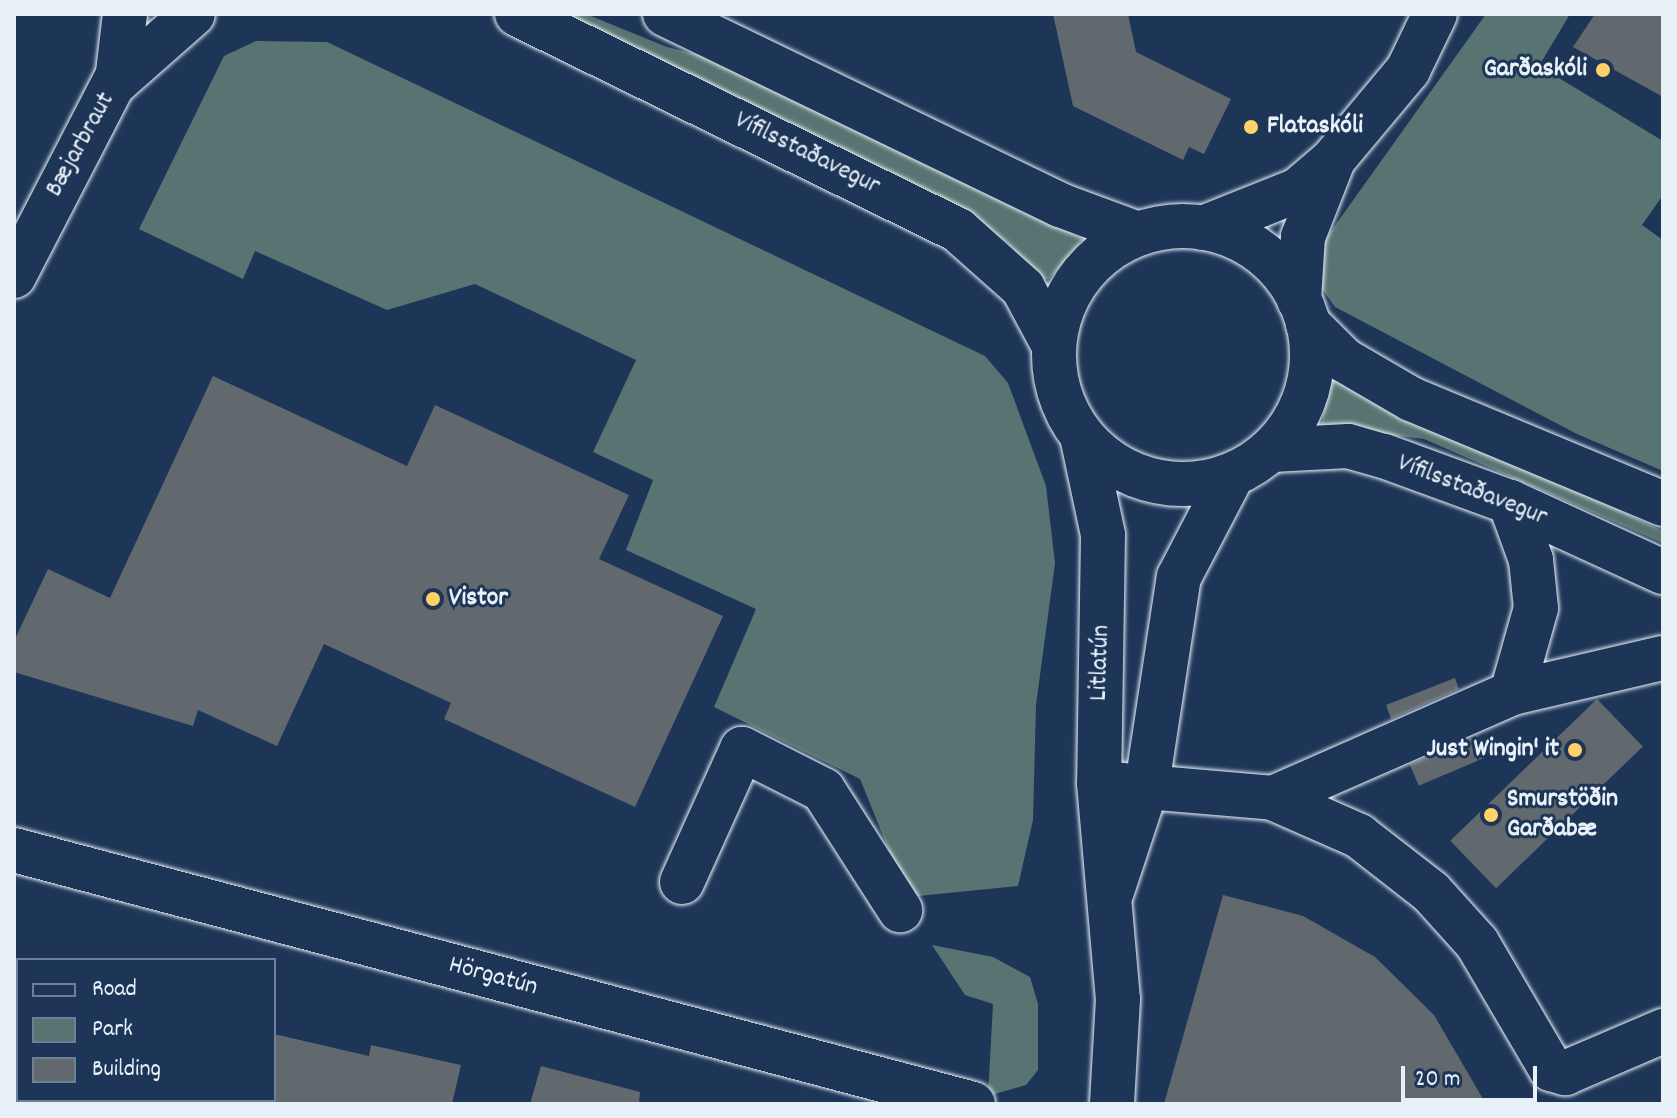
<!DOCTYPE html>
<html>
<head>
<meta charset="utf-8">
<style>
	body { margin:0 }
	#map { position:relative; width:1677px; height:1118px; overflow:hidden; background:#1d3557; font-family:Dekko,sans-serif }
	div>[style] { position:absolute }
	.green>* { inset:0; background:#587472 }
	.building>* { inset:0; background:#62696e; transform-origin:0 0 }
	.roads { filter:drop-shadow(0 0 2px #e8f1f8) drop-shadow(0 0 2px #e8f1f8) }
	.minor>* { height:44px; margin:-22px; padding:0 22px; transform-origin:22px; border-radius:22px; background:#1d3557 }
	.major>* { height:44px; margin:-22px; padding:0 22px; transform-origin:22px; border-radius:22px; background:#1d3557 }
	.major>.ring { margin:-22px; padding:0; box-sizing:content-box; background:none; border:44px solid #1d3557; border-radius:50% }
	.dots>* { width:22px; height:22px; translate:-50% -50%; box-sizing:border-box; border:4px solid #1d3557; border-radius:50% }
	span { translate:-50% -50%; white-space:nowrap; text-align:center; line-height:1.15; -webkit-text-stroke:6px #1d3557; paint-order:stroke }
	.poi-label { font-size:26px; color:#e8f1f8; font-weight:700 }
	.right { translate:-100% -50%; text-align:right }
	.left { translate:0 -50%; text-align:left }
	.street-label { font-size:26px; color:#e8f1f8 }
	.frame { position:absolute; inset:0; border:16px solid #e8f1f8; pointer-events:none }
	.legend { position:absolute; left:16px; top:958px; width:260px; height:144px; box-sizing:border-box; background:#1d3557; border:2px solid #6e8097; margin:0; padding:10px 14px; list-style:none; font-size:24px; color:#e8f1f8 }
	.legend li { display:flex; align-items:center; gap:16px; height:40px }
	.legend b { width:40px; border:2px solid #6e8097 }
	.scale { position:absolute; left:1401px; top:1066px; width:136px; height:36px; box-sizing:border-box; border:4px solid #e8f1f8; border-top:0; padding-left:10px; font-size:24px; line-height:28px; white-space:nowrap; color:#e8f1f8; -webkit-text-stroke:6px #1d3557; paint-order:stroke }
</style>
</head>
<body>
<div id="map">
	<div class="green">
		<i style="clip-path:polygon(559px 14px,586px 14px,667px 47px,745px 66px,1083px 239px,1049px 279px,1040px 280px,1007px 242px,956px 209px)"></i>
		<i style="clip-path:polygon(1486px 14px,1570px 14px,1539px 66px,1663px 141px,1663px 195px,1642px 225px,1663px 240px,1663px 471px,1577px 434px,1335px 307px,1310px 272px,1324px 241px)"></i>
		<i style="clip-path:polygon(256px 41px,327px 42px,985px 356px,1008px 383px,1046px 486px,1055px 563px,1036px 705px,1033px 820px,1018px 886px,908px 897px,860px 779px,714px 707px,756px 609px,626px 550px,653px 480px,593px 452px,636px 360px,475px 284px,387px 310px,255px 251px,243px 279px,139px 229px,224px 56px)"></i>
		<i style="clip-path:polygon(1331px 373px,1663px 531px,1663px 543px,1424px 439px,1321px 427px)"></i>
		<i style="clip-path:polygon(932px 945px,993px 957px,1030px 977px,1038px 1004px,1038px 1070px,1026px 1085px,988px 1096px,993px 1004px,965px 995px)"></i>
	</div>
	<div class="building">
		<i style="clip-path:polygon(1053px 14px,1128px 14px,1136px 52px,1231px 99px,1204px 154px,1189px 147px,1183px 160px,1073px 106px)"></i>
		<i style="clip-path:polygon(1595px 14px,1663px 14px,1663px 97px,1573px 47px)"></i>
		<i style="clip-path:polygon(213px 376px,407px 466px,435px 405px,629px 495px,599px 559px,723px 616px,635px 807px,444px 719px,451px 703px,324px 644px,277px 746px,198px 710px,193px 726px,14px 672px,14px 641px,48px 569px,110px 598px)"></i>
		<i style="clip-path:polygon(1455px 678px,1459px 689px,1391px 719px,1386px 705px)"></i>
		<i style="left:1597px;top:699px;width:66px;height:204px;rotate:46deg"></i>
		<i style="left:1477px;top:736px;width:23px;height:73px;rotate:67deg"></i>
		<i style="clip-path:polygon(1223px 895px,1303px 916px,1375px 957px,1434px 1015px,1486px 1104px,1164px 1104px)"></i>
		<i style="clip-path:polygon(274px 1034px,369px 1056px,371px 1045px,461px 1065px,452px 1104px,274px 1104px)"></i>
		<i style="clip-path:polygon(541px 1066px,640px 1092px,639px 1104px,530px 1104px)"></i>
	</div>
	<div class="roads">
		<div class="minor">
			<i style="left:1203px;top:228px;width:102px;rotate:-21.8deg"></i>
			<i style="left:1298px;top:190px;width:45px;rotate:-40.5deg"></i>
			<i style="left:1332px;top:161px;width:119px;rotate:-50.1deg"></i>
			<i style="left:1408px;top:70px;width:62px;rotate:-64.3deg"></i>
			<i style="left:14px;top:276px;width:258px;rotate:-62.7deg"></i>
			<i style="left:1299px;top:300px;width:63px;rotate:-86.4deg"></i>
			<i style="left:1303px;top:237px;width:79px;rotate:-68.6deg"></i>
			<i style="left:1082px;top:436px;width:101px;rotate:78deg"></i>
			<i style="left:1103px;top:535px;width:248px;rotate:90.9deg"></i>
			<i style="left:1099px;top:783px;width:217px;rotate:85deg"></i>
			<i style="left:1118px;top:999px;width:105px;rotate:93.3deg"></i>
			<i style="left:1510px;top:502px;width:62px;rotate:70.1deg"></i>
			<i style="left:1531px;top:560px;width:48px;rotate:84.1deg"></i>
			<i style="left:1536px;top:608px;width:88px;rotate:105.8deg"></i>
			<i style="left:1099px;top:783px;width:175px;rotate:4.9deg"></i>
			<i style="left:1273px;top:798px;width:94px;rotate:23.8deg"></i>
			<i style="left:1359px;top:836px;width:91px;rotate:37.9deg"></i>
			<i style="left:1431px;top:892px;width:69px;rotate:48deg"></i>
			<i style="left:1477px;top:943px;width:146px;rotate:59.6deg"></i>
			<i style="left:1551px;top:1069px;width:15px;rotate:16deg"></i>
			<i style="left:1565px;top:1073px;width:107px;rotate:-23.2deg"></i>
			<i style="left:1273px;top:798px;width:261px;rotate:-23.7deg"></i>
			<i style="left:1512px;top:693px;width:155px;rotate:-13.1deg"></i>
			<i style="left:14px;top:850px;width:992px;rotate:14.83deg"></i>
			<i style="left:682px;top:882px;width:146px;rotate:-65.7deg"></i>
			<i style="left:742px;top:749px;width:91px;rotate:26.8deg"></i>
			<i style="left:823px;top:790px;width:143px;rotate:57.3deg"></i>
			<i style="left:1112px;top:891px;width:112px;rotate:-71.7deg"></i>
			<i style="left:1147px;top:785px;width:210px;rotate:-81.3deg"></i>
			<i style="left:1179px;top:577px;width:115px;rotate:-62.5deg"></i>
		</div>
		<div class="major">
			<i style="left:517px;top:14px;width:491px;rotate:26.1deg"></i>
			<i style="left:958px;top:230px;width:87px;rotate:41.7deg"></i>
			<i style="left:1023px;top:288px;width:66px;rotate:61.9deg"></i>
			<i style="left:665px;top:14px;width:439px;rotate:25.8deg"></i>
			<i style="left:1060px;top:205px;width:83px;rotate:20.4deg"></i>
			<i style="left:117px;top:81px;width:101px;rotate:-41.4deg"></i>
			<i style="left:117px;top:81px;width:67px;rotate:-83.2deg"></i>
			<i class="ring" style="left:1054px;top:226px;width:214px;height:214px"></i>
			<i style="left:1308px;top:324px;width:51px;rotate:45deg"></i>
			<i style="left:1344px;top:360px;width:78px;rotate:30.2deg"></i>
			<i style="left:1411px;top:399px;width:273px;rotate:22.6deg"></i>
			<i style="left:1272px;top:450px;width:76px;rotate:-3deg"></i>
			<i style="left:1348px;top:446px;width:37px;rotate:16deg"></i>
			<i style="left:1384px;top:456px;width:134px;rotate:20.1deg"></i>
			<i style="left:1510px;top:502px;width:168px;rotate:24.6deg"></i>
		</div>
	</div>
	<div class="dots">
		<i style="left:1603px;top:70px;background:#ffd166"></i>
		<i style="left:1251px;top:127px;background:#ffd166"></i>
		<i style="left:433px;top:599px;background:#ffd166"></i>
		<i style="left:1575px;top:750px;background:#ffd166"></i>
		<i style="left:1491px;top:815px;background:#ffd166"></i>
	</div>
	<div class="poi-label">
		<span class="right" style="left:1587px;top:70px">Garðaskóli</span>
		<span class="left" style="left:1267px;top:127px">Flataskóli</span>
		<span class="left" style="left:449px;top:599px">Vistor</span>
		<span class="right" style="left:1559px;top:750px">Just Wingin' it</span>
		<span class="left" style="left:1507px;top:815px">Smurstöðin<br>Garðabæ</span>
	</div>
	<div class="street-label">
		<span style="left:81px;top:145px;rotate:-61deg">Bæjarbraut</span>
		<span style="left:807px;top:154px;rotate:26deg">Vífilsstaðavegur</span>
		<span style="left:1472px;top:491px;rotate:21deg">Vífilsstaðavegur</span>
		<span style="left:1101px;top:663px;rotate:-88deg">Litlatún</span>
		<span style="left:493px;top:977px;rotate:15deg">Hörgatún</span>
	</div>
	<div class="frame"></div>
	<ul class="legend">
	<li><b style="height:10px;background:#1d3557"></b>Road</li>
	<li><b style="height:22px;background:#587472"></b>Park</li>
	<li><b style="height:22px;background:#62696e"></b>Building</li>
	</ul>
	<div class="scale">20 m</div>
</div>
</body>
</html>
